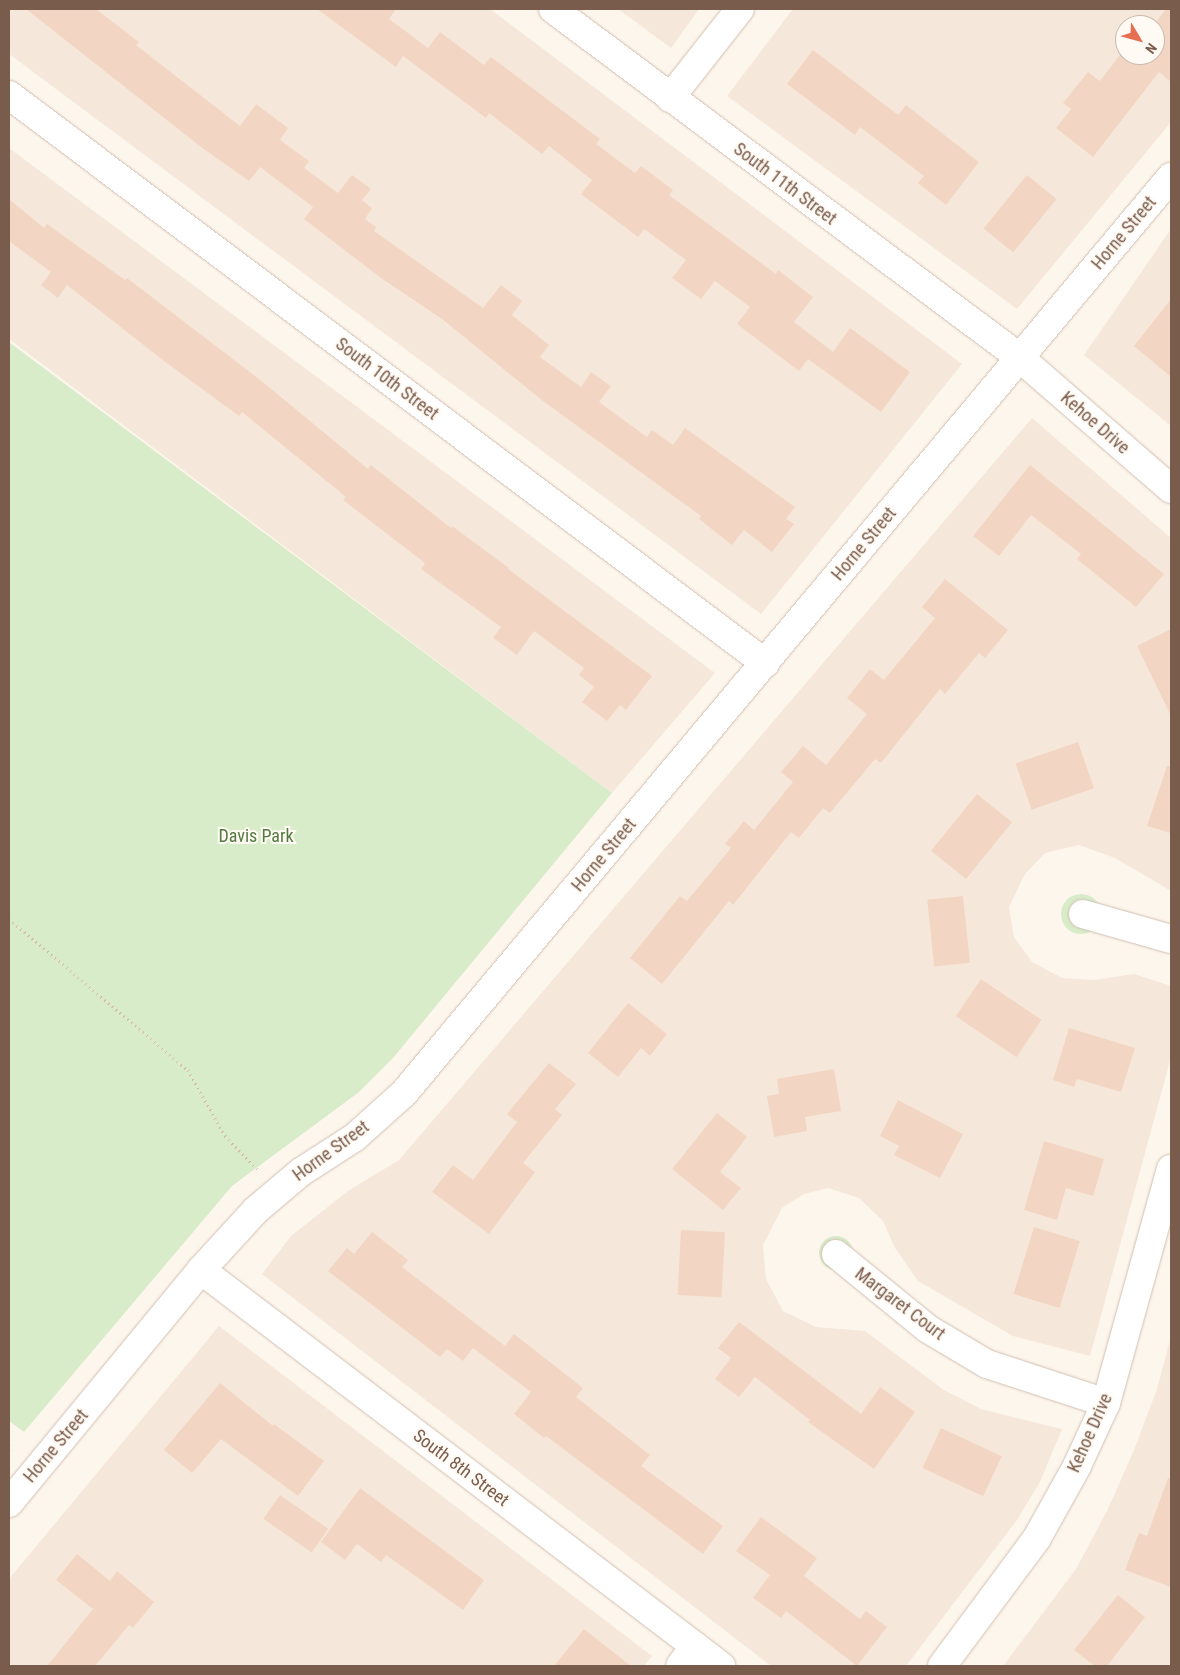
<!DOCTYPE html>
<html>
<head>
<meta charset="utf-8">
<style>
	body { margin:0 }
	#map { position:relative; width:1180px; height:1675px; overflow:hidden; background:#fdf6ec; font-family:"Roboto Condensed",sans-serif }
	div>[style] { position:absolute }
	.residential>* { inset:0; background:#f5e8da }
	.green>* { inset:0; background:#d8ecc9 }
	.round { border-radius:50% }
	.building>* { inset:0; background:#f3d5c3; transform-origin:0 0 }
	.path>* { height:3px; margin-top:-1.5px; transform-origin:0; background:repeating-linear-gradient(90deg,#d9b8a5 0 1px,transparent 0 5px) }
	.roads { filter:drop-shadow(0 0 1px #d1beb0) drop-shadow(0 0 1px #d1beb0) }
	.minor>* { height:28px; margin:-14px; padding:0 14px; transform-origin:14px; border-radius:14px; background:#fff }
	span { translate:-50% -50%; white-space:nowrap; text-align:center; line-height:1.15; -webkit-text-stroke:4px #fffaf3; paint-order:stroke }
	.street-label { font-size:18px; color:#7a5c4d }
	.park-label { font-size:18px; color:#537a41 }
	.frame { position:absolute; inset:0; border:10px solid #7a5c4d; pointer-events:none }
	.north { position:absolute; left:1115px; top:15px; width:50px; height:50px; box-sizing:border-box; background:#fffaf3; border:1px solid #cabbb1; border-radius:50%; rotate:127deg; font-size:14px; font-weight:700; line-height:20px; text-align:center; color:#7a5c4d }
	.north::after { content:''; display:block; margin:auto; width:18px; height:22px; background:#e76f51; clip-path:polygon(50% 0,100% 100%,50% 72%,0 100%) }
</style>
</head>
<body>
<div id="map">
	<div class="residential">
		<i style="clip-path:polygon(9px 9px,490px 9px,962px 364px,761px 614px,9px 54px)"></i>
		<i style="clip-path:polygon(618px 9px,699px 9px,671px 48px)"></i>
		<i style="clip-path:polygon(evenodd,793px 9px,1171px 9px,1171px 122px,1017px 309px,727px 96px,793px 9px,1125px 25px,1155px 25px,1155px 55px,1125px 55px,1125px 25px)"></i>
		<i style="clip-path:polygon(9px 148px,715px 673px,612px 793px,9px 339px)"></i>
		<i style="clip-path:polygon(1171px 229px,1171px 426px,1084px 355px)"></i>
		<i style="clip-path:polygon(1032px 418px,1171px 538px,1171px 891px,1115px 858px,1079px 845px,1045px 853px,1025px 874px,1009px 907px,1014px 937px,1032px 962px,1062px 978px,1094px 980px,1134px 974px,1171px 986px,1171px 1057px,1090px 1356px,1013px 1336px,918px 1281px,895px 1248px,883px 1221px,859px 1198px,828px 1188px,804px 1194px,782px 1208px,763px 1245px,766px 1279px,783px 1311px,816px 1327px,865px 1331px,944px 1390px,981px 1409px,1062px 1429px,1040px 1482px,1017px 1520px,906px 1666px,771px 1666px,262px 1274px,291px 1236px,348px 1191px,399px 1160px)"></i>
		<i style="clip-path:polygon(219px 1326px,652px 1656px,644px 1666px,9px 1666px,9px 1579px)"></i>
		<i style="clip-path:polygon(1171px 1336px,1171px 1666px,1003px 1666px,1076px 1569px,1108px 1509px,1134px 1450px,1157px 1389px)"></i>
	</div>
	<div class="green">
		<i style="clip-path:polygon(9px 342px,612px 793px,393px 1058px,359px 1092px,232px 1186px,24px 1432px,9px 1421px)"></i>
		<i class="round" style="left:1061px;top:894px;width:40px;height:40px"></i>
		<i class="round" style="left:819px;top:1236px;width:34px;height:34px"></i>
	</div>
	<div class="building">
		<i style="clip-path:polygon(26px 9px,96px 9px,139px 42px,136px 45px,240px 126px,256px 104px,288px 128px,280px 140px,309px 161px,304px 168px,338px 193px,352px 175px,371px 189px,362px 200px,372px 208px,365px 219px,376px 227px,374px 231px,483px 308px,501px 285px,522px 301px,512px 315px,549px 345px,540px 357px,581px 387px,591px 372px,611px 386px,599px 402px,647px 437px,652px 430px,673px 445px,685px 428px,795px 507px,786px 519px,794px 524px,772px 552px,744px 530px,732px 545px,699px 519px,701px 516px,543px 401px,442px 319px,381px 278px,304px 219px,313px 207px,260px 167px,249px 181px,201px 147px)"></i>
		<i style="clip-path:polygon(317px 9px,396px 9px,389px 19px,428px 48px,440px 32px,484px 65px,491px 57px,600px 139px,596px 144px,635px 173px,641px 166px,673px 190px,669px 195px,776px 274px,778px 270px,813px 297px,794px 322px,833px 352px,850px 328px,910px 372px,881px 412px,808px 359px,799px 371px,737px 324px,750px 307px,715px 281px,701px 299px,672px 278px,686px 260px,644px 229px,638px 237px,581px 194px,592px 180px,549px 146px,542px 154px,489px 113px,486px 118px,403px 56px,396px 67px)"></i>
		<i style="clip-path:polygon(1166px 9px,1171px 9px,1171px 82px,1159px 72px,1093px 157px,1056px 128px,1071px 109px,1063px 103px,1088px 72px,1100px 81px,1120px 55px,1155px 55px,1154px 25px)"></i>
		<i style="clip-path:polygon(813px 50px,898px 115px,906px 105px,979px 162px,946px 205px,918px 183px,924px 176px,860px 127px,855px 135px,787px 84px)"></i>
		<i style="left:1027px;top:175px;width:38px;height:69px;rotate:39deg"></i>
		<i style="clip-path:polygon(9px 199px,44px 228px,47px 224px,125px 280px,127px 278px,264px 383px,368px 469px,371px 465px,451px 528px,452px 526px,509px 568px,508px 569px,652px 676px,626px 710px,620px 705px,607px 721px,582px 702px,594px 687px,579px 675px,584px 668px,534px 631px,517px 655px,493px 638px,501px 627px,421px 569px,425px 563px,343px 500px,346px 497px,242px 412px,239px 416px,164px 361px,67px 285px,58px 298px,41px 285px,51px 272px,9px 241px)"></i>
		<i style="clip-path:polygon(1171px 299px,1171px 377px,1134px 346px)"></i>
		<i style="clip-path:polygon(1030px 465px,1164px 574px,1136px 607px,1077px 559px,1081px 554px,1031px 515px,999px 556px,973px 536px)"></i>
		<i style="clip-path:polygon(945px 579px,1008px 630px,985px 658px,979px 653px,945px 694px,940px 689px,881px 763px,875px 759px,830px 813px,823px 808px,799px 838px,791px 832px,733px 905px,729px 901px,662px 984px,630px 958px,680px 896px,687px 901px,731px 848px,725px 844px,744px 821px,754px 830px,793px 782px,781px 772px,803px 746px,826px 765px,867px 714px,847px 698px,870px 669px,884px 680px,935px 618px,922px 607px)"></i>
		<i style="clip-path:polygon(1171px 629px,1171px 716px,1137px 646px)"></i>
		<i style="left:1078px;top:742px;width:49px;height:66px;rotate:71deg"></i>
		<i style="clip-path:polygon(1167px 766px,1171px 766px,1171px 833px,1147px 826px)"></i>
		<i style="left:977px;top:794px;width:45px;height:73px;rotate:39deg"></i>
		<i style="left:963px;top:896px;width:67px;height:36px;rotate:84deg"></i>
		<i style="left:981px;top:979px;width:73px;height:45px;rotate:34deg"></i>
		<i style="clip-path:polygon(628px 1003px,667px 1034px,650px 1056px,641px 1048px,618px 1077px,588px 1053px)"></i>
		<i style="clip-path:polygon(1069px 1028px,1135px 1048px,1121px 1092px,1077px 1079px,1074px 1087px,1053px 1080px)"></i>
		<i style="clip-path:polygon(549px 1063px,576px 1084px,555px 1109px,562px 1115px,523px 1163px,535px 1172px,489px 1234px,432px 1192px,453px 1165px,473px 1180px,517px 1122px,507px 1114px)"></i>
		<i style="clip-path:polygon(834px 1069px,841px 1111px,805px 1117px,807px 1131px,774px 1137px,767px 1096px,779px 1094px,777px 1079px)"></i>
		<i style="clip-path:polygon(898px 1100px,963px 1134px,940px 1178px,894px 1155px,899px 1146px,880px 1136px)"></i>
		<i style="clip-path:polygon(717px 1113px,747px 1137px,720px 1172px,741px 1188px,723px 1210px,672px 1169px)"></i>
		<i style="clip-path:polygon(1044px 1141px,1104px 1159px,1093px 1196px,1066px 1188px,1057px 1220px,1024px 1210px)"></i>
		<i style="left:1034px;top:1227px;width:48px;height:70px;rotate:17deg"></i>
		<i style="left:681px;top:1230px;width:44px;height:65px;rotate:3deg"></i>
		<i style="clip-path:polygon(372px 1232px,408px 1260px,402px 1267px,505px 1346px,514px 1334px,583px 1388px,576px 1397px,650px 1455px,641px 1466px,723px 1526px,703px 1554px,546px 1436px,544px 1438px,514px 1414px,531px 1392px,473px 1348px,463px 1361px,447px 1349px,440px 1357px,328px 1271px,347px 1248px,354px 1254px)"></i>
		<i style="clip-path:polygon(739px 1322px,861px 1414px,880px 1387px,915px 1412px,874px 1469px,808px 1422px,810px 1420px,755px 1377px,739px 1397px,715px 1379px,731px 1358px,718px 1348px)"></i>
		<i style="clip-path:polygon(220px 1383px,273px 1426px,274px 1424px,324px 1461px,298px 1496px,221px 1439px,192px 1473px,164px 1450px)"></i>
		<i style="left:941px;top:1428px;width:67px;height:44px;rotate:25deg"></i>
		<i style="clip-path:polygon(1168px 1478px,1171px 1478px,1171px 1587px,1125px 1570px,1139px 1533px,1147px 1536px)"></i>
		<i style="clip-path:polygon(360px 1488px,484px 1580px,463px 1610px,386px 1555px,381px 1562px,357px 1544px,345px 1560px,321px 1542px)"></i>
		<i style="left:280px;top:1495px;width:59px;height:29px;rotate:35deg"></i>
		<i style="clip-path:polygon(761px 1517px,817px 1558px,804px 1576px,860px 1619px,866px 1611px,887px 1627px,857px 1666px,786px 1611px,781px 1618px,753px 1598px,770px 1575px,736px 1551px)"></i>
		<i style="clip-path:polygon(77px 1554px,110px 1581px,117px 1571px,154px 1602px,133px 1628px,129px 1625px,95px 1666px,47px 1666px,93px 1609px,56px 1580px)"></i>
		<i style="clip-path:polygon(1118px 1595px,1145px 1617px,1107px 1666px,1095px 1666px,1074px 1650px)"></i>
		<i style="clip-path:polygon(584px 1629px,631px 1666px,554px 1666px)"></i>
	</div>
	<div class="path">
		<i style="left:9px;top:919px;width:234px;rotate:40.2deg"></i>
		<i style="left:188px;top:1070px;width:76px;rotate:60.7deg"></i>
		<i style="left:225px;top:1136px;width:49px;rotate:45.8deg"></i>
		<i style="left:9px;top:1446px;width:5px;rotate:37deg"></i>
	</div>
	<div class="roads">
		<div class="minor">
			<i style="left:553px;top:9px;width:582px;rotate:36.75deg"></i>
			<i style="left:1019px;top:357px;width:201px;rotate:41deg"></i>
			<i style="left:9px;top:95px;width:946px;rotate:36.92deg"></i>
			<i style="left:670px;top:98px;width:113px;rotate:-51.8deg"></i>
			<i style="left:1083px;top:914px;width:91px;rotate:15.9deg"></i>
			<i style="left:836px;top:1254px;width:119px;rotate:39.2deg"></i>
			<i style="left:928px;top:1329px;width:69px;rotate:30.7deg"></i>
			<i style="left:987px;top:1364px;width:125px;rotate:18.1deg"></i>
			<i style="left:201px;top:1270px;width:654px;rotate:37.29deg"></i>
			<i style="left:9px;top:1503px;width:302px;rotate:-50.5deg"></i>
			<i style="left:201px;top:1270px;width:81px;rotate:-47.5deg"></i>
			<i style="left:256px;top:1210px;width:59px;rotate:-40.2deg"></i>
			<i style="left:301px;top:1172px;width:64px;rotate:-32.9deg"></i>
			<i style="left:355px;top:1137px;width:66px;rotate:-41.9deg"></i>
			<i style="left:404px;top:1093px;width:1195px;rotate:-50.06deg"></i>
			<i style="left:680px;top:1666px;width:25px;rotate:-53deg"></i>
			<i style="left:942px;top:1666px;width:159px;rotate:-53.4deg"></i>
			<i style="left:1037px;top:1538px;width:82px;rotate:-60.9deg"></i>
			<i style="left:1077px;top:1466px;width:69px;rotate:-65.3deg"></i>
			<i style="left:1106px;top:1403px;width:243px;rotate:-74.5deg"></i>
		</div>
	</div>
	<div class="street-label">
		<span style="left:785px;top:184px;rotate:37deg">South 11th Street</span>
		<span style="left:1124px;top:233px;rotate:-50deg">Horne Street</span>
		<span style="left:387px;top:379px;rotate:37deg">South 10th Street</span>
		<span style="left:1095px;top:423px;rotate:41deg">Kehoe Drive</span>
		<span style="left:864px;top:544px;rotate:-50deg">Horne Street</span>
		<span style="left:604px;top:855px;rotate:-50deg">Horne Street</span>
		<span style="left:331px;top:1151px;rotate:-36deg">Horne Street</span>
		<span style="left:900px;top:1304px;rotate:37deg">Margaret Court</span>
		<span style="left:1090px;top:1433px;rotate:-66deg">Kehoe Drive</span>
		<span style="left:56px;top:1446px;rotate:-50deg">Horne Street</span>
		<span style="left:461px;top:1468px;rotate:37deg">South 8th Street</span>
	</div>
	<div class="park-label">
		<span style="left:256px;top:836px">Davis Park</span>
	</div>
	<div class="frame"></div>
	<div class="north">N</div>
</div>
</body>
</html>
